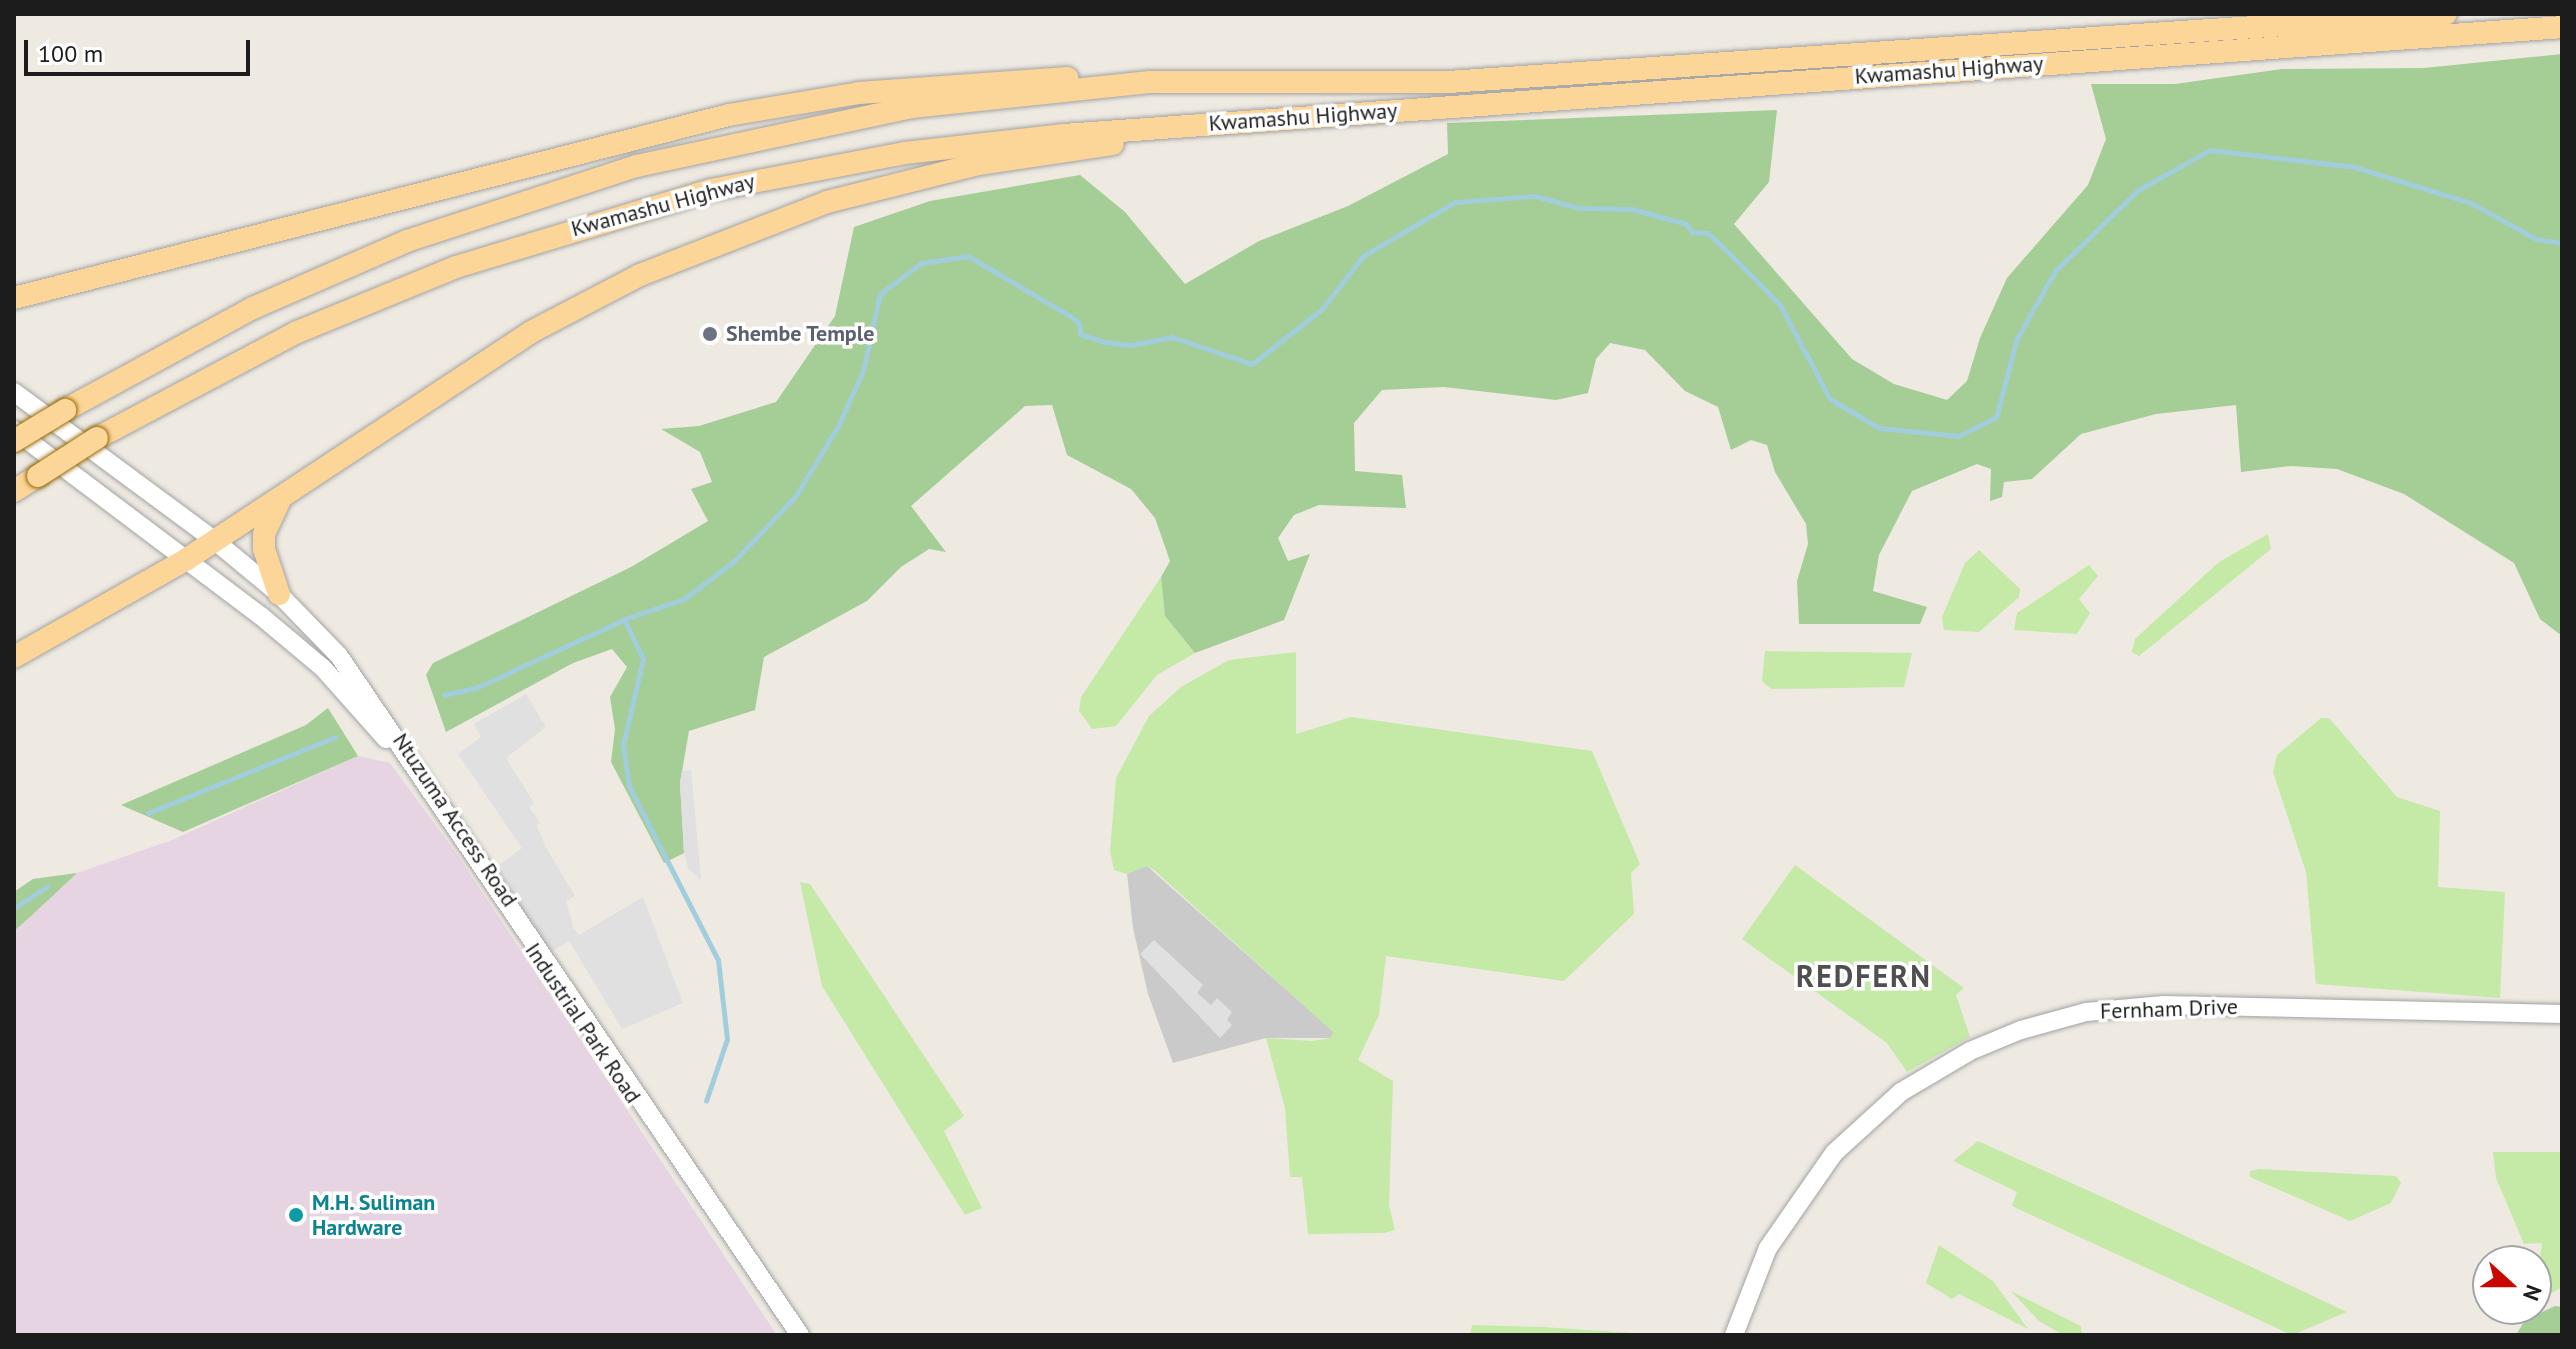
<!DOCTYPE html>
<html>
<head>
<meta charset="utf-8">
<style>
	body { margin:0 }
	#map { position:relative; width:2576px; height:1349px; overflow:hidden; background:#eeeae2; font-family:"PT Sans",sans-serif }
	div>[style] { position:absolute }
	.industrial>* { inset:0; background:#e7d4e3 }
	.religious>* { inset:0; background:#cacaca }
	.grass>* { inset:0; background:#c5e9a7 }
	.forest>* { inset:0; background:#a5cd96 }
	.parking>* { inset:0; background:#e0e0e0 }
	.stream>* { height:5px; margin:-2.5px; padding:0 2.5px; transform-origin:2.5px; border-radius:2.5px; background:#a2cddc }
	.roads { filter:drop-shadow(0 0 2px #a3a3a3) drop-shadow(0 0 2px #a3a3a3) }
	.minor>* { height:18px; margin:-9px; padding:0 9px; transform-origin:9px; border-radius:9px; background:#fff }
	.major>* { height:22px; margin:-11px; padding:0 11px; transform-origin:11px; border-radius:11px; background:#fcd599 }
	.bridges { filter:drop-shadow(0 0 2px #956900) drop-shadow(0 0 2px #956900) }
	.major-bridge>* { height:22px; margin:-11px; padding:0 11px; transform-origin:11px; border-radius:11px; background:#fcd599 }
	.dots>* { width:22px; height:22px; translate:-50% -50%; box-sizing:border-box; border:4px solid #fff; border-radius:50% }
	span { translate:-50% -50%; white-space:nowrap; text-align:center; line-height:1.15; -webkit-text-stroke:7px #fff; paint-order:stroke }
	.street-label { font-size:22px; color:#1c1c1c }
	.worship-label { font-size:22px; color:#5b616d; font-weight:700 }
	.left { translate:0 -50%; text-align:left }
	.culture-label { font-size:22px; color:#0d838f; font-weight:700 }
	.district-label { font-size:30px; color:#4f4f4f; font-weight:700; letter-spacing:2px }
	.frame { position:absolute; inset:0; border:16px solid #1c1c1c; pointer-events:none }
	.north { position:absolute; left:2472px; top:1245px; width:80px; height:80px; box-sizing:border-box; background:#fff; border:2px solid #a4a4a4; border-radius:50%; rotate:111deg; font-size:22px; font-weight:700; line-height:32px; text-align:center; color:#1c1c1c }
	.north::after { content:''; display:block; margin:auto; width:28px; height:36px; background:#c90700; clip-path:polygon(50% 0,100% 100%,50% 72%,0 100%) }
	.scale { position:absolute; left:24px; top:40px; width:226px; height:36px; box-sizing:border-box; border:4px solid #1c1c1c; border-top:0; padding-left:10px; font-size:24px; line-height:28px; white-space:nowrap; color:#1c1c1c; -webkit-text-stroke:6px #fff; paint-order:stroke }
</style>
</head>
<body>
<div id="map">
	<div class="industrial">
		<i style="clip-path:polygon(358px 756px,390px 763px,456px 853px,777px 1335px,14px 1335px,14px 892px,33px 879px,77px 873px,172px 840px)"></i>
	</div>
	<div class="religious">
		<i style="clip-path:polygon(1147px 866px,1334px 1032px,1331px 1038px,1266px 1038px,1173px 1063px,1148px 994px,1133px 928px,1127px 874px)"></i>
	</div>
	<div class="grass">
		<i style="clip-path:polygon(2268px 534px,2271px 549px,2139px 656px,2132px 652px,2135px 639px,2219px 562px)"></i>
		<i style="clip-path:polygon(1979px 550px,2020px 589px,2019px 597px,1979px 632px,1944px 630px,1942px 617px,1965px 563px)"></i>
		<i style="clip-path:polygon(2089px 565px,2098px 576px,2079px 599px,2090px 613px,2077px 634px,2014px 630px,2017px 613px)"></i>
		<i style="clip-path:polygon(1161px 577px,1165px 616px,1195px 653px,1157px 675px,1116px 726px,1092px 729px,1079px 711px,1081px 697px)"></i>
		<i style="clip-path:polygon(1765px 651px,1912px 653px,1904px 687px,1771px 689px,1762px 681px)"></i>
		<i style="clip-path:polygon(1296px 652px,1296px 734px,1351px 717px,1592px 751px,1640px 864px,1631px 873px,1634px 914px,1564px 981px,1386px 956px,1379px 1015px,1358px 1060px,1393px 1081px,1389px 1205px,1395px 1230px,1384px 1233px,1308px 1234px,1302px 1177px,1290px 1177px,1285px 1108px,1266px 1038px,1312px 1041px,1331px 1038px,1333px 1032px,1155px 871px,1147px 866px,1127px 874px,1114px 870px,1110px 851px,1116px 778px,1149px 716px,1181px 687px,1229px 660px)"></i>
		<i style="clip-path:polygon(2321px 718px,2329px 718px,2397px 797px,2440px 811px,2438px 887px,2505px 892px,2500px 998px,2316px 984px,2306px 872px,2273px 772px,2277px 755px)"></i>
		<i style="clip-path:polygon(1795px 865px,1964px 988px,1956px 995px,1970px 1037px,1907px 1072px,1887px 1043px,1742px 939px)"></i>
		<i style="clip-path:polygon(800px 882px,810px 884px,964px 1116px,944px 1131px,982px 1208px,965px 1215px,822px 986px)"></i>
		<i style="clip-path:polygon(1978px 1141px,2107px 1199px,2347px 1312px,2292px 1335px,2012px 1206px,2017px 1192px,1953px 1161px)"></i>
		<i style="clip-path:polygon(2493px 1152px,2562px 1152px,2562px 1287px,2536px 1302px,2536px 1294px,2546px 1288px,2538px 1272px,2542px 1243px,2524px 1244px,2496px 1178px)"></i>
		<i style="clip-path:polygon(2259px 1169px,2396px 1176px,2401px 1183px,2391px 1203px,2350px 1221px,2250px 1177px,2250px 1171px)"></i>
		<i style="clip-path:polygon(1939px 1245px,1993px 1281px,2028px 1329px,1959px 1294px,1952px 1299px,1926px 1283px)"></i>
		<i style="clip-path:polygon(2011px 1291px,2081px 1326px,2082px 1335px,2063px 1335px,2039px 1321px)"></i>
		<i style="clip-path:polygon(1472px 1325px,1543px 1327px,1662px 1335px,1470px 1335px)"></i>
	</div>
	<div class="forest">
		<i style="clip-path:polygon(2562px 54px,2562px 636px,2540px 619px,2514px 563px,2404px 494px,2337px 469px,2291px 466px,2241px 472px,2236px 405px,2156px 414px,2081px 434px,2032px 479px,2004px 482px,2002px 497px,1990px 501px,1991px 469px,1977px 464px,1912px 491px,1879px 555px,1873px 591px,1927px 607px,1920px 624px,1799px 624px,1797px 581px,1808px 544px,1806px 524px,1775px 472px,1767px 445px,1751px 440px,1731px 450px,1718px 407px,1685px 391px,1645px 350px,1610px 343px,1596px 359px,1588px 393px,1556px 400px,1444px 387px,1382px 390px,1354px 423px,1355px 471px,1402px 475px,1406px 508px,1319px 505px,1294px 515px,1278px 538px,1288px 561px,1310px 554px,1284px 620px,1195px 653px,1165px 616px,1161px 577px,1170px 561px,1155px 518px,1131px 489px,1067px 455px,1052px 405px,1025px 406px,911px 506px,946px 552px,929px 549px,901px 567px,867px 601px,764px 657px,755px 710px,689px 731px,680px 783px,684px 853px,664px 863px,611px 762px,615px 729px,610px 697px,627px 667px,612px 649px,573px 663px,446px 732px,426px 675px,433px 663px,631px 567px,708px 521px,691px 489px,712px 482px,700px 452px,661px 429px,699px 426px,776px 402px,835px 316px,854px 227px,930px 201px,1080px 175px,1125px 212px,1185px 284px,1259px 241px,1348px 206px,1448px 154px,1447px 123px,1777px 110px,1769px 182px,1734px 224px,1852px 359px,1894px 384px,1947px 400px,1967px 381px,1980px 338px,2007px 278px,2088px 185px,2106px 139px,2091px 84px,2175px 84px,2282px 69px,2424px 68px)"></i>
		<i style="clip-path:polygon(328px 708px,358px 756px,183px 832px,121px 805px,306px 725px)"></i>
		<i style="clip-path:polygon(77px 873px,31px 916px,14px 931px,14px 892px,33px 879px)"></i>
		<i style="clip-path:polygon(2555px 1306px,2562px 1307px,2562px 1335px,2516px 1335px,2525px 1320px)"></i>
	</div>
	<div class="parking">
		<i style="clip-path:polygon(526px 694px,546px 727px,506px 758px,534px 803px,529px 807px,540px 823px,537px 826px,545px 846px,575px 896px,566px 901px,574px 929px,579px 935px,643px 897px,683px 1003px,622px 1029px,569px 941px,550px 952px,499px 878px,495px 868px,522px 848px,458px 754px,481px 737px,474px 724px)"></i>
		<i style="clip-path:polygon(691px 770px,701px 880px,688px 868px,684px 853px,680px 783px,682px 771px)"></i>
		<i style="clip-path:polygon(1154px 940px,1203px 985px,1197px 993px,1211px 1005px,1217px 998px,1232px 1012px,1227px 1020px,1232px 1025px,1220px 1038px,1140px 954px)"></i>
	</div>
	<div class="stream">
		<i style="left:624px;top:619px;width:44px;rotate:64.6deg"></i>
		<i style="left:643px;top:659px;width:88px;rotate:103.1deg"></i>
		<i style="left:623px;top:745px;width:41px;rotate:81.7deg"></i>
		<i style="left:629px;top:786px;width:195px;rotate:62.9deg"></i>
		<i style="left:718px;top:960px;width:80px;rotate:83.5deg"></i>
		<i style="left:727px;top:1039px;width:65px;rotate:108.7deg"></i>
		<i style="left:444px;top:695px;width:35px;rotate:-13deg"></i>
		<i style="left:478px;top:687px;width:164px;rotate:-24.8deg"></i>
		<i style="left:627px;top:618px;width:60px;rotate:-18.4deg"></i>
		<i style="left:684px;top:599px;width:61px;rotate:-37.1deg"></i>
		<i style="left:733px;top:562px;width:90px;rotate:-46.4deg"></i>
		<i style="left:795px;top:497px;width:83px;rotate:-58.8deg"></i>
		<i style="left:838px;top:426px;width:60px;rotate:-65.6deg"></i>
		<i style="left:863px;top:371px;width:79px;rotate:-77.6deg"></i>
		<i style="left:880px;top:294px;width:51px;rotate:-37.1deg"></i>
		<i style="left:921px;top:263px;width:48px;rotate:-8.5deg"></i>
		<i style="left:968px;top:256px;width:118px;rotate:30.5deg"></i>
		<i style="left:1070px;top:316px;width:11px;rotate:38deg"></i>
		<i style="left:1079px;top:323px;width:11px;rotate:85deg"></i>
		<i style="left:1080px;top:334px;width:26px;rotate:18deg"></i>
		<i style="left:1105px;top:342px;width:26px;rotate:7deg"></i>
		<i style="left:1131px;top:345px;width:42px;rotate:-11deg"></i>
		<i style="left:1172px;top:337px;width:84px;rotate:18.6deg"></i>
		<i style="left:1252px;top:364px;width:89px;rotate:-38.2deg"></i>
		<i style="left:1322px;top:309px;width:67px;rotate:-52.3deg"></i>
		<i style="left:1363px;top:256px;width:107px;rotate:-30.4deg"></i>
		<i style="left:1455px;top:202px;width:80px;rotate:-4.3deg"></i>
		<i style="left:1535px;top:196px;width:46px;rotate:15.3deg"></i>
		<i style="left:1579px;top:208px;width:53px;rotate:1.1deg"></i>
		<i style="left:1632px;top:209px;width:56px;rotate:15.5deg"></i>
		<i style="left:1686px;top:224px;width:10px;rotate:53deg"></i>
		<i style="left:1692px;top:232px;width:16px;rotate:4deg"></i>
		<i style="left:1708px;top:233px;width:35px;rotate:44deg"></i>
		<i style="left:1733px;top:257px;width:67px;rotate:45.6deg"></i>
		<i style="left:1780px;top:305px;width:106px;rotate:62deg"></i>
		<i style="left:1830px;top:399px;width:57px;rotate:30.6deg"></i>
		<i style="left:1879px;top:428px;width:80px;rotate:5.7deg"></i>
		<i style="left:1959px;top:436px;width:42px;rotate:-27.2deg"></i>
		<i style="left:1996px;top:417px;width:82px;rotate:-75.1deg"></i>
		<i style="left:2017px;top:338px;width:77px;rotate:-60.4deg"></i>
		<i style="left:2055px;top:271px;width:116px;rotate:-44.3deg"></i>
		<i style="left:2138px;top:190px;width:82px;rotate:-29.1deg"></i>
		<i style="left:2210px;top:150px;width:146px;rotate:6.7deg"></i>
		<i style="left:2355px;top:167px;width:121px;rotate:17.2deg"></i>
		<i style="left:2471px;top:203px;width:74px;rotate:29deg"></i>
		<i style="left:2536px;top:239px;width:26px;rotate:9deg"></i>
		<i style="left:148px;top:813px;width:202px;rotate:-22.1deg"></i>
		<i style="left:14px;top:908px;width:40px;rotate:-32.9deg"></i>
	</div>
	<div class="roads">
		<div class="minor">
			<i style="left:14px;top:392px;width:249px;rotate:36.5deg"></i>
			<i style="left:214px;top:540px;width:85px;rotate:39.7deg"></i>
			<i style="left:279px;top:594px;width:86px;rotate:45.9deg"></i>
			<i style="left:339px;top:656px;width:821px;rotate:55.83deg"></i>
			<i style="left:14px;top:430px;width:309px;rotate:37deg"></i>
			<i style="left:261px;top:616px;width:81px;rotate:40deg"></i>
			<i style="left:323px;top:668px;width:95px;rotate:48.4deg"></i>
			<i style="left:1734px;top:1335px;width:93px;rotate:-68.7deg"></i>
			<i style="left:1768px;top:1248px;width:116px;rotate:-55.2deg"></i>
			<i style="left:1834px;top:1153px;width:91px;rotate:-42.3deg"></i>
			<i style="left:1901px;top:1092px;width:80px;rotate:-30.7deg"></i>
			<i style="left:1970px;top:1051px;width:55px;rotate:-22.4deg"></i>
			<i style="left:2021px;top:1030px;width:67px;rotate:-15.5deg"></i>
			<i style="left:2086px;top:1012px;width:78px;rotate:-5.1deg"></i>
			<i style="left:2164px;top:1005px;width:398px;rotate:1.3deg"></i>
		</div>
		<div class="major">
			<i style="left:14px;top:298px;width:738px;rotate:-14.36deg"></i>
			<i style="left:729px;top:115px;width:132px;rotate:-9.6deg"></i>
			<i style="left:859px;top:93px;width:209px;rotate:-4.1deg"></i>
			<i style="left:65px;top:410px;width:214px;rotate:-28.5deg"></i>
			<i style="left:253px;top:308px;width:168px;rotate:-23.5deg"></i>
			<i style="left:407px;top:241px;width:242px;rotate:-18.1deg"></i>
			<i style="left:637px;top:166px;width:281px;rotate:-12.1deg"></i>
			<i style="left:912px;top:107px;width:239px;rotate:-6deg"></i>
			<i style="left:1150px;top:82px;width:298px"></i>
			<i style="left:1448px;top:82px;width:1000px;rotate:-3.9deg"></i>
			<i style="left:97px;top:438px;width:224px;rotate:-27.9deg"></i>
			<i style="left:295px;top:333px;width:174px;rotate:-22.3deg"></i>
			<i style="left:456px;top:267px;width:266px;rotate:-16.8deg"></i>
			<i style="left:711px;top:190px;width:197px;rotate:-10.8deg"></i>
			<i style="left:905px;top:153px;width:160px;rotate:-6.5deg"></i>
			<i style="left:1064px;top:135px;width:1502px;rotate:-4.12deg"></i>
			<i style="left:14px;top:491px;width:28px;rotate:-32deg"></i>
			<i style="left:279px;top:594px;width:47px;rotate:-108.4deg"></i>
			<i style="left:264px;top:549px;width:15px;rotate:-90deg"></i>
			<i style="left:264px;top:534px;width:40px;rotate:-65deg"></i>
			<i style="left:14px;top:657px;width:199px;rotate:-29.5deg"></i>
			<i style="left:187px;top:559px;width:412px;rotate:-33.4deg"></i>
			<i style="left:531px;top:332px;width:123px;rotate:-27.6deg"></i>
			<i style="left:640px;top:275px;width:201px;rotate:-21.3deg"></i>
			<i style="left:827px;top:202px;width:156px;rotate:-14.1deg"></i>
			<i style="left:978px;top:164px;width:136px;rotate:-8.4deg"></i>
		</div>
	</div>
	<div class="bridges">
		<div class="major-bridge">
			<i style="left:14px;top:441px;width:60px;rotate:-31.3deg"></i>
			<i style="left:38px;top:476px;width:70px;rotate:-32.8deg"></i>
		</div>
	</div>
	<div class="dots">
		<i style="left:710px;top:334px;background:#6b7280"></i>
		<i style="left:296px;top:1215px;background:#0f9aa8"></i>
	</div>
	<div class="street-label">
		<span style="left:1949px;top:70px;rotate:-4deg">Kwamashu Highway</span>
		<span style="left:1303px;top:117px;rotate:-4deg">Kwamashu Highway</span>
		<span style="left:663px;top:205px;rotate:-15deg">Kwamashu Highway</span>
		<span style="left:455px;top:820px;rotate:56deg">Ntuzuma Access Road</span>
		<span style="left:2169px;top:1009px;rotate:-2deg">Fernham Drive</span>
		<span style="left:583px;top:1023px;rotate:56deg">Industrial Park Road</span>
	</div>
	<div class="worship-label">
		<span class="left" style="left:726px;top:334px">Shembe Temple</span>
	</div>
	<div class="culture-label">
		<span class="left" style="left:312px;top:1215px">M.H. Suliman<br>Hardware</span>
	</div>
	<div class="district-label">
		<span style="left:1864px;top:976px">REDFERN</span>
	</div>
	<div class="frame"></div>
	<div class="north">N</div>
	<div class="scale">100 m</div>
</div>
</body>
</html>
